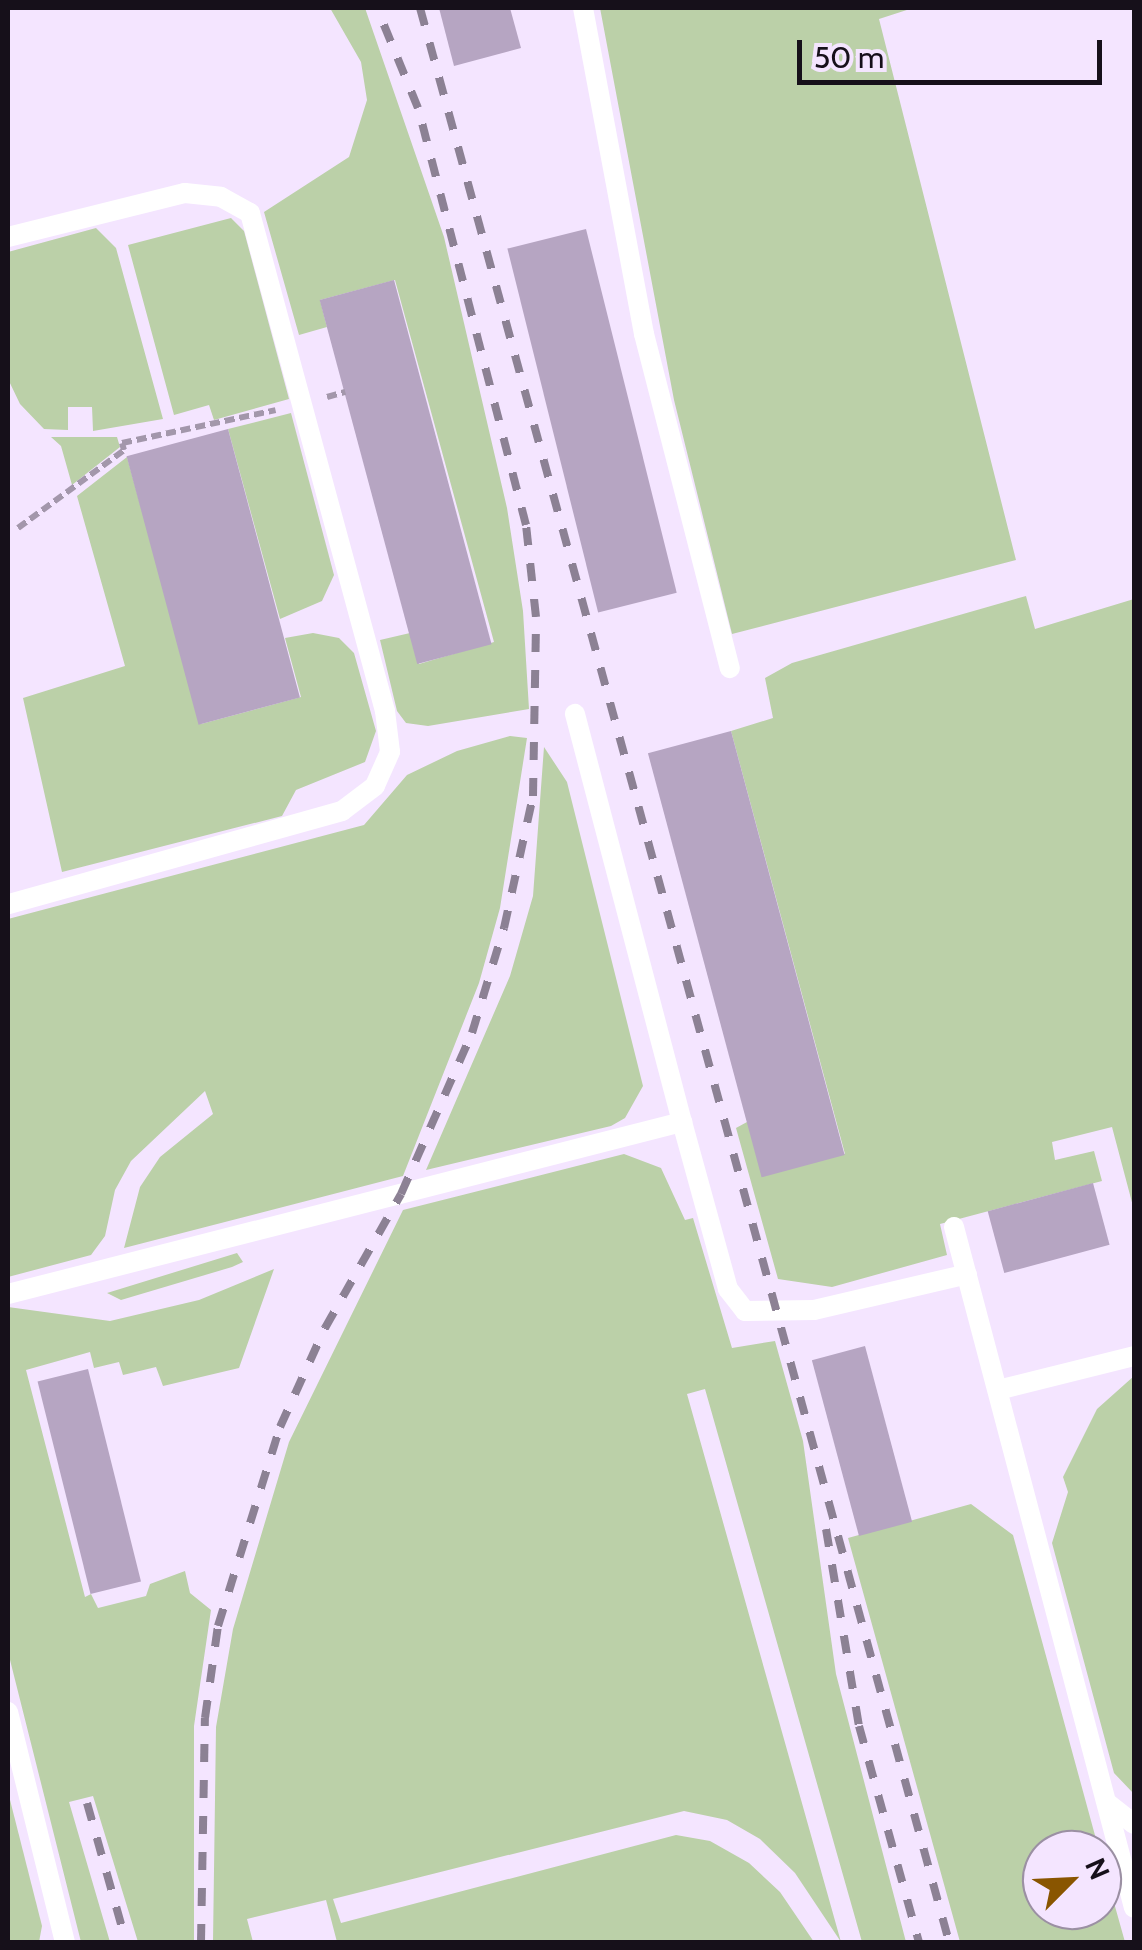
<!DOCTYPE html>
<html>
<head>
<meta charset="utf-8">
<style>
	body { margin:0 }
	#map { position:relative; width:1142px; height:1950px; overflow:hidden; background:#f4e5ff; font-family:Cabin,sans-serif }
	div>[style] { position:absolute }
	.green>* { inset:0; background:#bbd0a8 }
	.building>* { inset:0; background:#b6a5c2; transform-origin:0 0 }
	.path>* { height:6px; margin-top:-3px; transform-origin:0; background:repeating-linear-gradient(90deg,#a397ab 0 10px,transparent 0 15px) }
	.service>* { height:20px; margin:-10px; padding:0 10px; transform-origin:10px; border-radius:10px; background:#fff }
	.rail>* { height:8px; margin-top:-4px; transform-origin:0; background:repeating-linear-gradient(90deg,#8c8194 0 18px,transparent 0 36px) }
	span { translate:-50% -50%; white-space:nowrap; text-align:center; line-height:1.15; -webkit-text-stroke:8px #f4e5ff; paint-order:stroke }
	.frame { position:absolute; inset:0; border:10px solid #16101a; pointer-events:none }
	.north { position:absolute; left:1022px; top:1830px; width:100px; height:100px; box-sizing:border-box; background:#f4e5ff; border:2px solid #9b90a3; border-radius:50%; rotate:66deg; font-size:28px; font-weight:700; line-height:40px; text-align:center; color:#16101a }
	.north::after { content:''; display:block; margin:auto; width:35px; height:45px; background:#895500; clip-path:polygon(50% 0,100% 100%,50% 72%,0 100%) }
	.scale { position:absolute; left:797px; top:40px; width:305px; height:45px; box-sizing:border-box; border:5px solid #16101a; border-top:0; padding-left:12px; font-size:30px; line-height:35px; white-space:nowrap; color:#16101a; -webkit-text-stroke:8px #f4e5ff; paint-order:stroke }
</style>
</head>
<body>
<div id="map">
	<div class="green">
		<i style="clip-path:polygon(330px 8px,365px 8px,444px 237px,507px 508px,523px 611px,529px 709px,428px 726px,406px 723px,397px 711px,380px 640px,410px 633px,419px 664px,494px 642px,395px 280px,320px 300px,327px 327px,299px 335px,264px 212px,349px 157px,367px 100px,361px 62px)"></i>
		<i style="clip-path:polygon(600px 8px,913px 8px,879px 19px,1016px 560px,732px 634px,674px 400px)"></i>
		<i style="clip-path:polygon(231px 218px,244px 231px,289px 399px,214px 420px,209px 405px,174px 415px,128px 245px)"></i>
		<i style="clip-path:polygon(96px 228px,116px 248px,163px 419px,93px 431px,92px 407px,68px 407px,68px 430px,44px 429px,20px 404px,8px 379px,8px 252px)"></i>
		<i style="clip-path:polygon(291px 413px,334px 575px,322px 601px,280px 619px,228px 429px)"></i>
		<i style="clip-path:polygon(51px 437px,117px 437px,120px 447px,72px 485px,61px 446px)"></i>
		<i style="clip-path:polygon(127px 457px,201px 724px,301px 697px,285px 638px,313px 633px,339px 638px,354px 653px,376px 731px,365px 762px,296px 790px,282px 816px,62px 872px,23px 698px,125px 666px,77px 496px)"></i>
		<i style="clip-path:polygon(1026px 596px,1035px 629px,1134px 599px,1134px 1210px,1112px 1127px,1052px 1142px,1055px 1160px,1094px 1151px,1102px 1181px,940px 1224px,947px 1255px,832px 1287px,778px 1279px,736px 1128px,747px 1122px,845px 1154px,731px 731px,773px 718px,765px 678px,792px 663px)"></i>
		<i style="clip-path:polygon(510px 736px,527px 738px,500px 908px,479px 983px,403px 1176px,124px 1248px,140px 1187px,160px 1157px,213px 1114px,205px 1091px,131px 1161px,115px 1190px,105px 1236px,91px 1255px,8px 1277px,8px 919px,364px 825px,407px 775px,457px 751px)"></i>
		<i style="clip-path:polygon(544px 747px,567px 782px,643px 1086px,625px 1118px,611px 1126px,426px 1170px,510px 976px,533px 896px)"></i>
		<i style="clip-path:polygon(624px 1154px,661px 1168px,685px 1220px,693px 1218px,732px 1348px,775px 1341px,803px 1441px,836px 1674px,906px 1942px,862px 1942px,705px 1389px,687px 1394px,841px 1942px,795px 1873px,760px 1839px,727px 1820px,684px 1811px,333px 1899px,341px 1923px,676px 1835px,710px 1841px,749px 1863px,780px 1892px,814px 1942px,337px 1942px,326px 1900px,247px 1919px,253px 1942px,213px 1942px,216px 1727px,233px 1629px,289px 1442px,403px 1210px)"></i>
		<i style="clip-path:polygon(237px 1253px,243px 1262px,232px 1267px,121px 1300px,107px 1293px)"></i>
		<i style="clip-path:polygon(274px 1269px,239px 1368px,163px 1386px,156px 1367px,123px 1375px,119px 1362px,94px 1368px,90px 1352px,26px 1370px,85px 1597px,91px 1594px,98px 1608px,146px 1596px,150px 1584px,185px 1571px,190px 1593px,211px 1610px,194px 1726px,194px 1942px,138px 1942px,93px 1796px,69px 1802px,110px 1942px,81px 1942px,8px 1652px,8px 1307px,110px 1321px,199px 1300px)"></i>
		<i style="clip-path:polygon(1134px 1376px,1134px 1794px,1114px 1773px,1052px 1543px,1068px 1492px,1063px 1477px,1097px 1409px)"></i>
		<i style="clip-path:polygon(971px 1504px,1013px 1535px,1099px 1850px,1042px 1850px,1042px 1910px,1102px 1910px,1102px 1860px,1125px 1942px,960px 1942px,848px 1538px)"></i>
		<i style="clip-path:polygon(8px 1792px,42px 1926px,39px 1942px,8px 1942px)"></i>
	</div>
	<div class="building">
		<i style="clip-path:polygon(439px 8px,510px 8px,521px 48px,454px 66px)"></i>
		<i style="left:586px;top:229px;width:375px;height:81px;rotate:76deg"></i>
		<i style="left:394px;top:280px;width:377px;height:77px;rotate:75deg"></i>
		<i style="left:228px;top:429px;width:278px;height:105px;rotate:75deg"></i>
		<i style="left:731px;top:731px;width:439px;height:86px;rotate:75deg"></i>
		<i style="left:1093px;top:1183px;width:64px;height:109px;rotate:75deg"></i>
		<i style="left:865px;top:1346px;width:182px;height:55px;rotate:75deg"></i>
		<i style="left:88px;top:1369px;width:219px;height:52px;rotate:76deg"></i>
	</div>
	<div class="path">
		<i style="left:327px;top:397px;width:19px;rotate:-16deg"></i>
		<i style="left:18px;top:528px;width:132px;rotate:-36.3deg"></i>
		<i style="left:124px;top:450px;width:7px;rotate:-106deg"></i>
		<i style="left:122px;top:443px;width:157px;rotate:-12.1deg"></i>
	</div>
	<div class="service">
		<i style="left:583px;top:8px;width:332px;rotate:79.4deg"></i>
		<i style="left:644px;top:334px;width:345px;rotate:75.6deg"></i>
		<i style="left:8px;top:237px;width:182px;rotate:-14deg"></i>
		<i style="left:185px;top:193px;width:36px;rotate:6deg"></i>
		<i style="left:221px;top:197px;width:33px;rotate:29deg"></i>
		<i style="left:250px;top:213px;width:516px;rotate:74.83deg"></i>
		<i style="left:385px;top:711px;width:41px;rotate:83deg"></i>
		<i style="left:390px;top:752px;width:37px;rotate:114deg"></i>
		<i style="left:375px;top:786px;width:41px;rotate:142.9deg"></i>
		<i style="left:342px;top:811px;width:347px;rotate:164.4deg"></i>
		<i style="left:682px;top:1122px;width:173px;rotate:74.6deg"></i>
		<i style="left:728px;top:1289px;width:28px;rotate:52deg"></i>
		<i style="left:745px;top:1311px;width:69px;rotate:-0.8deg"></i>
		<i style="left:814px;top:1310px;width:157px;rotate:-13.2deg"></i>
		<i style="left:954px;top:1227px;width:704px;rotate:75.19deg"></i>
		<i style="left:8px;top:1294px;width:696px;rotate:-14.32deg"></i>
		<i style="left:682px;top:1122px;width:422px;rotate:-104.7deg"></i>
		<i style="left:998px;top:1390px;width:140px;rotate:-14deg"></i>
		<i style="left:8px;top:1712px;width:237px;rotate:76.1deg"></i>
		<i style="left:1107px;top:1803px;width:34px;rotate:38deg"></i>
	</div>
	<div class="rail">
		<i style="left:420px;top:8px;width:2005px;rotate:74.7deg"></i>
		<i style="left:826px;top:1529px;width:200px;rotate:80.5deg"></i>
		<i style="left:859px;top:1726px;width:224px;rotate:74.5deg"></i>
		<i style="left:87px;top:1803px;width:144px;rotate:74.3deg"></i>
		<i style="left:201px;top:1942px;width:224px;rotate:-89deg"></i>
		<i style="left:205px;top:1718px;width:93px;rotate:-82deg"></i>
		<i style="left:218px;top:1626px;width:208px;rotate:-72.7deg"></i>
		<i style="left:280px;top:1427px;width:109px;rotate:-65.6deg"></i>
		<i style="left:325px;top:1328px;width:154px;rotate:-60.4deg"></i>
		<i style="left:401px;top:1194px;width:176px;rotate:-66.2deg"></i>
		<i style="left:472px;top:1033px;width:110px;rotate:-73.1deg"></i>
		<i style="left:504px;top:928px;width:135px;rotate:-77.6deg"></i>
		<i style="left:533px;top:796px;width:179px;rotate:-89deg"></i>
		<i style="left:536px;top:617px;width:93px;rotate:-96.2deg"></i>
		<i style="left:526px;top:525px;width:431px;rotate:-104.5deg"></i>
		<i style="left:418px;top:108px;width:108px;rotate:-112.3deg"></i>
	</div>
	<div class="frame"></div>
	<div class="north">N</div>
	<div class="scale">50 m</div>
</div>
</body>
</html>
